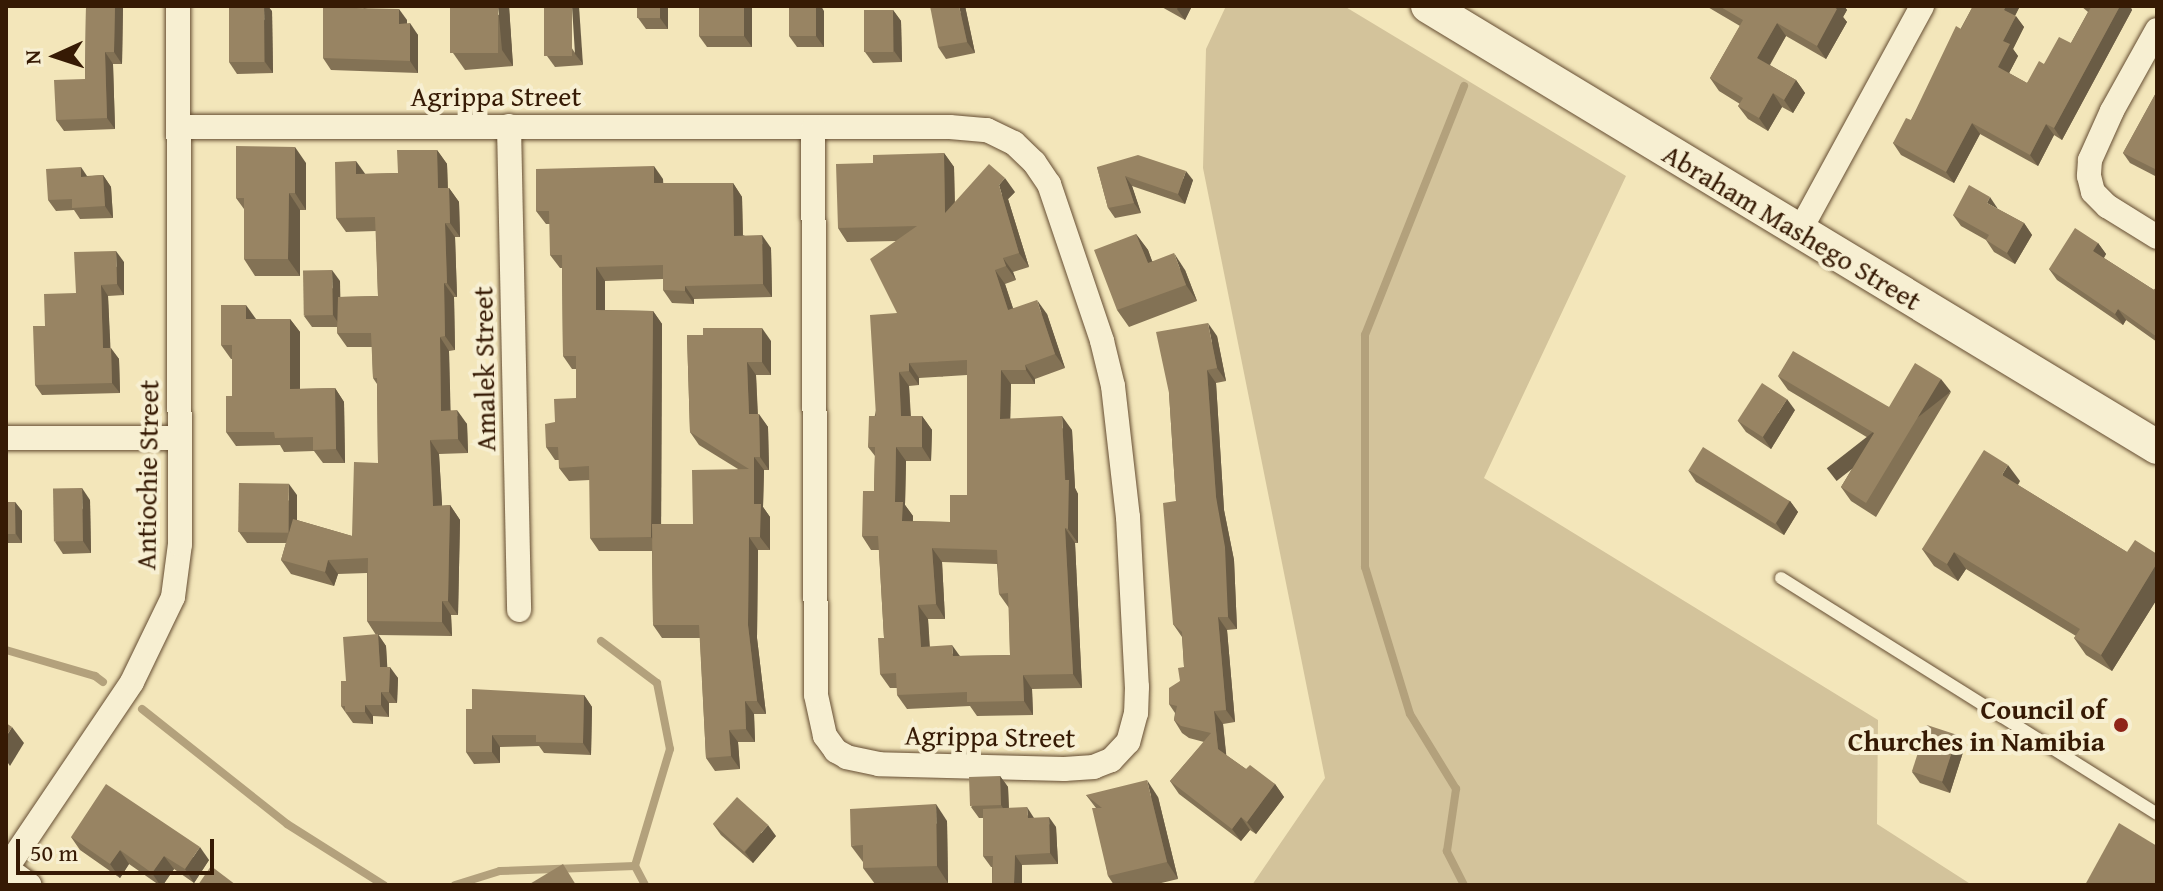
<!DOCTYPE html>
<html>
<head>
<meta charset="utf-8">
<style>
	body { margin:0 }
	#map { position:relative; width:2163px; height:891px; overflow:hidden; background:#f3e6ba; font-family:"Gentium Book Plus",serif }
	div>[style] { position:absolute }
	.green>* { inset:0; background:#d3c39b }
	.stream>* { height:8px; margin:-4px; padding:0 4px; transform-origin:4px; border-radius:4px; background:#b3a17c }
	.roads { filter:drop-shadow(0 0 2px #654d32) drop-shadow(0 0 2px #654d32) }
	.service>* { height:12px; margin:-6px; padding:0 6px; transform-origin:6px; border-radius:6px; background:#f7efd2 }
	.minor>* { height:24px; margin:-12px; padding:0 12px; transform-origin:12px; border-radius:12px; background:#f7efd2 }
	.secondary>* { height:34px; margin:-17px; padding:0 17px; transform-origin:17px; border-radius:17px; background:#f7efd2 }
	.wall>* { inset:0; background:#837255 }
	.shaded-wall>* { inset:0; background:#6a5c45; transform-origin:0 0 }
	.building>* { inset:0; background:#988463; transform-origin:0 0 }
	.dots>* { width:22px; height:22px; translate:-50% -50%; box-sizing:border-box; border:4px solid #f7efd2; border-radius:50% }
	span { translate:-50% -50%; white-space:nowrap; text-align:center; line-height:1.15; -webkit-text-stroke:8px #f7efd2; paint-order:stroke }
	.street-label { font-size:28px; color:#361a04 }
	.poi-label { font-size:28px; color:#361a04; font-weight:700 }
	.right { translate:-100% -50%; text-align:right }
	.frame { position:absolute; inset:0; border:8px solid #361a04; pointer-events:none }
	.north { position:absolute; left:16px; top:16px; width:80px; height:80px; -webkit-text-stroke:6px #f7efd2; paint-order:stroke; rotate:267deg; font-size:22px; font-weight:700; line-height:32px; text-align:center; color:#361a04 }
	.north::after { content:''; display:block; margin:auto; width:28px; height:36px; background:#361a04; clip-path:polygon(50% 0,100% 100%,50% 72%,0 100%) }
	.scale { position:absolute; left:16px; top:839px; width:198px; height:36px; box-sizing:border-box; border:4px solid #361a04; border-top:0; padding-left:10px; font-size:24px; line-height:28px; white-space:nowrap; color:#361a04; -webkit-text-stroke:6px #f7efd2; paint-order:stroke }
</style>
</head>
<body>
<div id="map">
	<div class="green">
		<i style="clip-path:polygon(1226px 6px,1344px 6px,1626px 176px,1484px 478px,1878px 720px,1877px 824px,1972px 885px,1252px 885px,1325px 778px,1203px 168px,1206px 49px)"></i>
	</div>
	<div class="stream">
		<i style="left:601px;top:641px;width:70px;rotate:36.9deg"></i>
		<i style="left:657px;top:683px;width:67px;rotate:78.9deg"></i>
		<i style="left:670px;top:749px;width:122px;rotate:106.7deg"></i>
		<i style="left:635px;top:866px;width:21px;rotate:62deg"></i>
		<i style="left:6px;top:650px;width:93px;rotate:16.3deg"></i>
		<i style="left:95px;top:676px;width:10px;rotate:37deg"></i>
		<i style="left:142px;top:709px;width:185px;rotate:38.4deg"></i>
		<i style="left:287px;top:824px;width:115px;rotate:32.2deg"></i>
		<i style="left:455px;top:885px;width:47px;rotate:-17.3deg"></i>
		<i style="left:500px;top:871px;width:135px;rotate:-2.1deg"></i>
		<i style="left:1464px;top:885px;width:38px;rotate:-117deg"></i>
		<i style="left:1447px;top:851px;width:63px;rotate:-81.7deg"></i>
		<i style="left:1456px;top:789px;width:88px;rotate:-121.5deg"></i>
		<i style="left:1410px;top:714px;width:154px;rotate:-107deg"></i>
		<i style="left:1365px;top:567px;width:232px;rotate:-90deg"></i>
		<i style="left:1365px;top:335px;width:268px;rotate:-68.3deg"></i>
	</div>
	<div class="roads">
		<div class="service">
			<i style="left:1781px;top:578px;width:444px;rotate:32.1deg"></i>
		</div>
		<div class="minor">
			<i style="left:2157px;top:30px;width:93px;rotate:119.1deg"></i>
			<i style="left:2112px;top:111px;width:54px;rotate:114.2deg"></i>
			<i style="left:2090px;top:160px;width:16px;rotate:94deg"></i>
			<i style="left:2089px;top:176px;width:16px;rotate:76deg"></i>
			<i style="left:2093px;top:192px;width:20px;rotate:45deg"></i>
			<i style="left:2107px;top:206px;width:59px;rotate:31.8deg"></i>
			<i style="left:509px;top:126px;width:484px;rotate:88.8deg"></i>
			<i style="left:178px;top:127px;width:772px"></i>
			<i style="left:950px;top:127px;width:37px;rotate:5deg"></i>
			<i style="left:987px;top:130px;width:30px;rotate:26deg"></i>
			<i style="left:1014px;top:143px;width:28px;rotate:44deg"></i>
			<i style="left:1034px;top:162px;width:27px;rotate:56deg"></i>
			<i style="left:1049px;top:184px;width:166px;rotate:71.3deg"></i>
			<i style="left:1102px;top:341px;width:46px;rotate:76.3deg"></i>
			<i style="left:1113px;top:386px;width:132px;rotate:83.5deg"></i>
			<i style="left:1128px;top:517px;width:170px;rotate:87deg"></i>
			<i style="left:1137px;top:687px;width:26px;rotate:92deg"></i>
			<i style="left:1136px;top:713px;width:30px;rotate:105deg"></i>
			<i style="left:1128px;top:742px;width:25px;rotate:133deg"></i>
			<i style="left:1111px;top:760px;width:18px;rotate:158deg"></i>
			<i style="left:1094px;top:767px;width:30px;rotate:176deg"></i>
			<i style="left:1064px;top:769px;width:185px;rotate:-178.5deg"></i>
			<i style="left:879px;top:764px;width:33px;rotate:-168deg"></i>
			<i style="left:847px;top:757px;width:13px;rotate:-151deg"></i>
			<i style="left:836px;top:751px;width:19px;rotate:-126deg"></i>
			<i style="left:825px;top:736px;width:42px;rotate:-102.4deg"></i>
			<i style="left:816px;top:695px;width:567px;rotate:-90.3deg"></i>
			<i style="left:1799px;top:232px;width:257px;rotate:-61.4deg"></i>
			<i style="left:6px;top:438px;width:173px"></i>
			<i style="left:6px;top:868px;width:29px;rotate:36deg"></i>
			<i style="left:6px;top:869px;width:225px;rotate:-56deg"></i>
			<i style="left:132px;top:682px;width:94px;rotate:-64.2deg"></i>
			<i style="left:173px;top:597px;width:53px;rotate:-82.5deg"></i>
			<i style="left:180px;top:544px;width:538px;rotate:-90.21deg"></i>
		</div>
		<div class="secondary">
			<i style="left:1428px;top:6px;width:852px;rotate:31.17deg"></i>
		</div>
	</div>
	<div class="wall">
		<i style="clip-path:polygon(86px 6px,123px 6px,122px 64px,113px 64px,115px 129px,64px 131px,56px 120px,85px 79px)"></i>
		<i style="clip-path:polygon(509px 6px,513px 66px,465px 70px,453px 53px)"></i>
		<i style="clip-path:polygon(544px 6px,583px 65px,555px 67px,547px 56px)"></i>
		<i style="clip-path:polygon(637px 6px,668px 6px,668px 29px,646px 29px,638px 18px)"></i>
		<i style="clip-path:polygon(699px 6px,752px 6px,752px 47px,707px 47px,699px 36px)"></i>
		<i style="clip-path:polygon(965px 6px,975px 53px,946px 59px,938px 47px)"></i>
		<i style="clip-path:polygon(1160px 6px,1192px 6px,1185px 20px)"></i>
		<i style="clip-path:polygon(1706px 6px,1844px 6px,1847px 10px,1843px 17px,1847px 22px,1826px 59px,1786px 36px,1770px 65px,1796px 80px,1805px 93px,1793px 113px,1782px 107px,1768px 131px,1748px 119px,1738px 106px,1740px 104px,1719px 91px,1710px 78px,1740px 26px)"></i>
		<i style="clip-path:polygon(1973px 6px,2020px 6px,2015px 16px,2024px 27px,2013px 49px,2018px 56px,2009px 73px,2027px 83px,2044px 64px,2071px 43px,2088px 12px,2081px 6px,2130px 6px,2132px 10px,2062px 140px,2054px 135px,2038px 166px,1980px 134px,1954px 183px,1901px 155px,1893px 143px,1911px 120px)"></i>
		<i style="clip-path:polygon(364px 8px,407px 20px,407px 24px,418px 35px,418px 73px,331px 70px,323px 58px)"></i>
		<i style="clip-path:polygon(893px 10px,901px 21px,902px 62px,873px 63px,865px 52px)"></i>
		<i style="clip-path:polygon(272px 11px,273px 73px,237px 74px,229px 62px)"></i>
		<i style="clip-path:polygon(824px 11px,824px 47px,797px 47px,789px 36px)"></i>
		<i style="clip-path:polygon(2157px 91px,2157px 177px,2130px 163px,2123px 153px)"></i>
		<i style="clip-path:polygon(437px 150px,447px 164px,448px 188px,449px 188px,459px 202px,460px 237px,455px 237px,457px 297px,454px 297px,455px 350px,449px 351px,450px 410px,467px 424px,468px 453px,439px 454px,442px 506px,450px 505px,460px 520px,458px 615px,451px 615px,452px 636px,378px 635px,386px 646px,387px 667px,398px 678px,397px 703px,389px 703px,389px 717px,373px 716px,373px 724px,353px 723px,341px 706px,346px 681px,376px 635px,367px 621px,367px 573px,338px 574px,334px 586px,291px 574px,281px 560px,286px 543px,247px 543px,239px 532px,297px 495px,297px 520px,352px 536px,378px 463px,377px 384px,373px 378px,372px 347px,347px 347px,337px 333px,337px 327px,312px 327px,304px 316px,340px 281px,340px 297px,378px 296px,376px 231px,346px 232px,336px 218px,364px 174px,398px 173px)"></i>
		<i style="clip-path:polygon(evenodd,944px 153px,954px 167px,955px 203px,1015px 192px,1008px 199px,1029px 267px,1013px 272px,1016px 280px,1005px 284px,1013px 308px,1047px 314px,1065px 368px,1035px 379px,1035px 384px,1011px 384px,1010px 419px,1072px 430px,1075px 488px,1078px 494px,1078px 543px,1075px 543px,1082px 688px,1032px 689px,1033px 715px,977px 716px,970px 706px,907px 709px,897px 695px,897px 688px,890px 688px,880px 674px,884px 638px,879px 550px,871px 550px,862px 536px,874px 491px,875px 456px,868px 447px,897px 313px,896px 241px,847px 242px,838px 228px,873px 163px,944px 153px,967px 375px,967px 495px,950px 522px,913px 521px,913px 516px,905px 505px,906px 461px,931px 461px,932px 430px,922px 416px,911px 416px,909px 386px,919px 385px,919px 378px,967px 375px,944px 153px,942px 562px,997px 564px,999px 594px,1009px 608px,1010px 655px,960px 656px,930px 647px,928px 619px,945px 619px,942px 562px)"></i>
		<i style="clip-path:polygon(306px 163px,306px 210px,300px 210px,300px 276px,255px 276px,244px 259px,244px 209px,236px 198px)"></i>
		<i style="clip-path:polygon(1097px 167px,1193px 180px,1185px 204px,1132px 186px,1141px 213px,1115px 218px,1108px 208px)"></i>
		<i style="clip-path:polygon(103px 175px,111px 187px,113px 218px,80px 219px,74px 210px,56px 211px,48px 200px,87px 176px)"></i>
		<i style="clip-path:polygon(663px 179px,663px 183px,733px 183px,742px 197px,743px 235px,771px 248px,772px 297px,694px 299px,694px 304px,672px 303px,663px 290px,663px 279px,605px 281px,605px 310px,653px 311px,662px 324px,661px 524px,693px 524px,738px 469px,699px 445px,690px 432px,687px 335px,771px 341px,771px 375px,756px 375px,758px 414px,768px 427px,769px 470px,764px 470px,763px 507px,770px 517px,770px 550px,758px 550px,757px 638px,766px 714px,754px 714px,755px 742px,738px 742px,740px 769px,715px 771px,706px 758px,700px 638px,662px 638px,653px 625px,652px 551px,599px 551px,590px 538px,590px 480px,569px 481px,559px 468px,559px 460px,555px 460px,546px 447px,555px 422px,576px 398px,576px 369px,572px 369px,563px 356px,562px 268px,560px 268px,550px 255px,550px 224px,546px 224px,536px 211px)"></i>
		<i style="clip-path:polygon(1998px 209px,2024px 223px,2032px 235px,2015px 264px,1994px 252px,1986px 240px,1961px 226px,1953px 215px)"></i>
		<i style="clip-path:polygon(1136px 234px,1148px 250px,1152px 261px,1185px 270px,1197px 301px,1129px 327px,1117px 310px)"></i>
		<i style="clip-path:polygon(2098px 243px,2106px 254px,2104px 258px,2154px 290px,2157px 286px,2157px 342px,2126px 320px,2123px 325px,2057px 280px,2049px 269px)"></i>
		<i style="clip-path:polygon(124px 262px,124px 295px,108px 296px,110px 348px,119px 359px,120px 393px,42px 395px,35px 385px,45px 326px,76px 293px)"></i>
		<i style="clip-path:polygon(256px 319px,290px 319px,300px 332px,300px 389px,335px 388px,344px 402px,345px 463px,323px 463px,314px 451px,284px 452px,280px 445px,236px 446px,226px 432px,232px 396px,232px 359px,231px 359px,221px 345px)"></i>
		<i style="clip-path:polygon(1217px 336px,1226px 381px,1216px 383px,1224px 510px,1234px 560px,1237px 629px,1227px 630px,1235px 722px,1223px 724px,1226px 755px,1246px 769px,1275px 784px,1284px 797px,1256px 834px,1250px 830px,1241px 841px,1179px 794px,1170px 781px,1204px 742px,1189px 738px,1182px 733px,1174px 720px,1175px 713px,1169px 704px,1180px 681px,1184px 667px,1182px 637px,1173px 624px,1176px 501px,1169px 393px)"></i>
		<i style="clip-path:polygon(1778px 376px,1889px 407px,1951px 392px,1876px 517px,1851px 501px,1841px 487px,1870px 439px,1788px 390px)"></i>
		<i style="clip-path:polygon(1795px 410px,1771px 449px,1746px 432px,1738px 421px)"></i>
		<i style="clip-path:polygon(1688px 470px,1790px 501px,1798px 512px,1784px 535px,1696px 482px)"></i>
		<i style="clip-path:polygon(2020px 481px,2018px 485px,2127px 552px,2157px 554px,2157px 599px,2112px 671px,2086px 655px,2074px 638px,2076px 636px,1966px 569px,1958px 581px,1934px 566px,1922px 549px)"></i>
		<i style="clip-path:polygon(90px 500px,91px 553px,63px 554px,55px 542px)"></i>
		<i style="clip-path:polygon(6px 502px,15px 502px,22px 511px,22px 543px,6px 543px)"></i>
		<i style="clip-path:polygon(584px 695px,592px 707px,591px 755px,544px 753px,539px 746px,500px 747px,500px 763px,474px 764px,466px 752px,472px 709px)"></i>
		<i style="clip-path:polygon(1965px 746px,1950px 793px,1920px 783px,1912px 772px)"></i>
		<i style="clip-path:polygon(1000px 776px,1008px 787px,1009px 808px,1056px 827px,1058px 864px,1022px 865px,1022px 885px,993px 885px,992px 884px,992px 867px,991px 867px,983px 856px,983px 818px,979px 818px,971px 807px)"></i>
		<i style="clip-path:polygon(1086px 795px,1158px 797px,1178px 879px,1153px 885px,1114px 885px,1108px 876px,1096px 808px)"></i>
		<i style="clip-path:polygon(947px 821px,948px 883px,875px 884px,863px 868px,863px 862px,851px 846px)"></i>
		<i style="clip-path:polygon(713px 824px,776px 836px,753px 863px,721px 835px)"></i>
		<i style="clip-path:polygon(71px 837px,209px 860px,194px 883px,174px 869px,163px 885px,159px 885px,129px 864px,120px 878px,80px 850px)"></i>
	</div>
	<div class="shaded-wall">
		<i style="clip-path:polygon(115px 6px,123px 6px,122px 64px,114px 52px)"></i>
		<i style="clip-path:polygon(264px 6px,268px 6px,272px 11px,273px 73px,265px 62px)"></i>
		<i style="clip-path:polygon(498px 6px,509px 6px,513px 66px,502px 50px)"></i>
		<i style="clip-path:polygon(572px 6px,579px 6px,583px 65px,575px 54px)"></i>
		<i style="clip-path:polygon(660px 6px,668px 6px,668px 29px,660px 18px)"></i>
		<i style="clip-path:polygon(744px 6px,752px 6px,752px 47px,744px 36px)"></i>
		<i style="clip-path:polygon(816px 6px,821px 6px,824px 11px,824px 47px,816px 36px)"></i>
		<i style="clip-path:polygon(959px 6px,965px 6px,975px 53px,967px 42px)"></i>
		<i style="clip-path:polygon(1179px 6px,1192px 6px,1185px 20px,1177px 9px)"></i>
		<i style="clip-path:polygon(1833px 6px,1844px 6px,1847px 10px,1843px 17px,1847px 22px,1826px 59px,1817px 46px)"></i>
		<i style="clip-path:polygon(2006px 6px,2020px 6px,2012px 21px,2004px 10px)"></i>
		<i style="clip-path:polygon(2120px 6px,2130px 6px,2132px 10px,2062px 140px,2054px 128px)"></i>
		<i style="clip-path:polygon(399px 9px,407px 20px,407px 35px,399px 24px)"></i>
		<i style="clip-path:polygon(893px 10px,901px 21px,902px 62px,894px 51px)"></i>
		<i style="clip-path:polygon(2016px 16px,2024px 27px,2013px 49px,2018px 56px,2006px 79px,1998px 67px,2003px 41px)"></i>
		<i style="clip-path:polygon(410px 23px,418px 35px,418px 73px,410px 61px)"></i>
		<i style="clip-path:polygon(1777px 23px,1786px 36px,1766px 71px,1757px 58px)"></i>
		<i style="clip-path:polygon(105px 52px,113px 64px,115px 129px,107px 118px)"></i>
		<i style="clip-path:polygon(1796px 80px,1805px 93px,1793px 113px,1784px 100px)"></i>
		<i style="clip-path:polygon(1773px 93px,1782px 107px,1768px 131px,1759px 118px)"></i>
		<i style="clip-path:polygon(1972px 123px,1980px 134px,1954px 183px,1946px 172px)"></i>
		<i style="clip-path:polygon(2046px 124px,2054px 135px,2038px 166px,2030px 155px)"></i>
		<i style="clip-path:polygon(295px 147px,306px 163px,306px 210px,295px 193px)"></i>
		<i style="clip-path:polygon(437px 150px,447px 164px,448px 202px,438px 188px)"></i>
		<i style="clip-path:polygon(944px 153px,954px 167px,955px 227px,945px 213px)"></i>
		<i style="clip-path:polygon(356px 161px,366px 175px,356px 174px)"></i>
		<i style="clip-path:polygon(654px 166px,663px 179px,664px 196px,654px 183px)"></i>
		<i style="clip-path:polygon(81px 167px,89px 179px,81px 177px)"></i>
		<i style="clip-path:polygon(1186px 171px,1193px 180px,1185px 204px,1178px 194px)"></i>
		<i style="clip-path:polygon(103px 175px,111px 187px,113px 218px,105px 206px)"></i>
		<i style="clip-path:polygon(1125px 176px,1132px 186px,1141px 213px,1134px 203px)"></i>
		<i style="clip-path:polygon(1005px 178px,1015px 192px,1008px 199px,1029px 267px,1019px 253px,999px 185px)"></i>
		<i style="clip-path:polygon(733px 183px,742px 197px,743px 249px,734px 236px)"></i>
		<i style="clip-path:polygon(449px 188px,459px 202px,460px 237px,450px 223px)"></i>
		<i style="clip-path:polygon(289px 193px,300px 210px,300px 276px,288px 259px)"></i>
		<i style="clip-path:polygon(1990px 197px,1998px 209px,1987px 203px)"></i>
		<i style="clip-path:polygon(445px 223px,455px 237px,457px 297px,447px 283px)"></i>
		<i style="clip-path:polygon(2024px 223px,2032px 235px,2015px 264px,2007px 253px)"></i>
		<i style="clip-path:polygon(1136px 234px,1148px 250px,1159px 280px,1148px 263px)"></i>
		<i style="clip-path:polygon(762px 235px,771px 248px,772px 297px,763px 284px)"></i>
		<i style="clip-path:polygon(2098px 243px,2106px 254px,2101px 262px,2093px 251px)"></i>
		<i style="clip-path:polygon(116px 251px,124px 262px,124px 295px,117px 284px)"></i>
		<i style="clip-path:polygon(1174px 253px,1185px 270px,1197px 301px,1186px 285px)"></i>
		<i style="clip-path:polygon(1003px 258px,1013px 272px,1016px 280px,1006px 266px)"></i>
		<i style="clip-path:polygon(596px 267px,605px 281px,605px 323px,596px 310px)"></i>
		<i style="clip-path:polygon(332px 270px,340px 281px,341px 327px,333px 315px)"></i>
		<i style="clip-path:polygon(995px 270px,1005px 284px,1018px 324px,1008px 310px)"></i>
		<i style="clip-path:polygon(444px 283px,454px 297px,455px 350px,445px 336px)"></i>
		<i style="clip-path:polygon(101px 285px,108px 296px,111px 359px,103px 348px)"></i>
		<i style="clip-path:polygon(685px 286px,694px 299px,694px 304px,685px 291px)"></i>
		<i style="clip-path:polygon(1037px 300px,1047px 314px,1065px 368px,1055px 354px)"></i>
		<i style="clip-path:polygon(246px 305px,256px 319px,246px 319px)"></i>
		<i style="clip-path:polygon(2118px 309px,2126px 320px,2123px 325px,2115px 314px)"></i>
		<i style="clip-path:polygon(653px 311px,662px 324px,661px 551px,651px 537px)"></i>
		<i style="clip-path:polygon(290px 319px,300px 332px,300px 403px,290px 389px)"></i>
		<i style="clip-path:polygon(1208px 323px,1217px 336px,1226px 381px,1217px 368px)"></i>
		<i style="clip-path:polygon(762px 328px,771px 341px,771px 375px,762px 362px)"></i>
		<i style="clip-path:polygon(440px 337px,449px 351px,451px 425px,441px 411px)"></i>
		<i style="clip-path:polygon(111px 348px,119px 359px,120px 393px,112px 383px)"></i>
		<i style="clip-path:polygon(747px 362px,756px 375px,758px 427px,749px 414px)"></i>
		<i style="clip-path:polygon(909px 363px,919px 378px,919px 385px,909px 371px)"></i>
		<i style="clip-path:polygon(1025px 365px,1035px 379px,1035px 384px,1026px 370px)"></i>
		<i style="clip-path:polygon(1001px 370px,1011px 384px,1010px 433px,1000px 419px)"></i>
		<i style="clip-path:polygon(1207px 370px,1216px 383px,1224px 510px,1234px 560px,1237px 629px,1228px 617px,1216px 497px)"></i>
		<i style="clip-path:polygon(899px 372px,909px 386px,911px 430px,901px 416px)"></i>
		<i style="left:1941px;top:379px;width:16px;height:145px;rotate:52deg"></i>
		<i style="clip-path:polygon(335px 388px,344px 402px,345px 463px,336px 449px)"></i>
		<i style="clip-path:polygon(1787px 399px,1795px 410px,1771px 449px,1763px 437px)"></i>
		<i style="clip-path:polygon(457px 410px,467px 424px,468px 453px,458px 439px)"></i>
		<i style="clip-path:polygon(759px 414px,768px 427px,769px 470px,760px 457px)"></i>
		<i style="clip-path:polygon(922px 416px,932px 430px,931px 461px,922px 447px)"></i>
		<i style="clip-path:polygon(1062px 416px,1072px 430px,1075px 488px,1078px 494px,1078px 543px,1068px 529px)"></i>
		<i style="clip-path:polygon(430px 440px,439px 454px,443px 520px,433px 506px)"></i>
		<i style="clip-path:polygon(896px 447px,906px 461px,905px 505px,913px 516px,912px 535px,902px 521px,895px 502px)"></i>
		<i style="clip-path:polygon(754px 457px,764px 470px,763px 507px,770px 517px,770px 550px,760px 537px,754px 504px)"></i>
		<i style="clip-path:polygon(2008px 465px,2020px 481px,2013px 491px,2002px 475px)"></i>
		<i style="clip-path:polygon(289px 484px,297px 495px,297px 543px,289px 532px)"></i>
		<i style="clip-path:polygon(82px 488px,90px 500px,91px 553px,83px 541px)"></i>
		<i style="clip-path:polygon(1790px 501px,1798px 512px,1784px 535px,1776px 523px)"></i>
		<i style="clip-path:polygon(15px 502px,22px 511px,22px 543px,16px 534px)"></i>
		<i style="clip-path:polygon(450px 505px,460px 520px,458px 615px,448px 601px)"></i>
		<i style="clip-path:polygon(1065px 528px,1075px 543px,1082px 688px,1073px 674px)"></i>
		<i style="clip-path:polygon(749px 537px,758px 550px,757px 638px,766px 714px,757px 701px,748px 625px)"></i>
		<i style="clip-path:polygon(932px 548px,942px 562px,945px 619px,936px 604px)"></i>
		<i style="clip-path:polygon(1954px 552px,1966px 569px,1958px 581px,1947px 564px)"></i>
		<i style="clip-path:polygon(328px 560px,338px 574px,334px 586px,325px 572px)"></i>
		<i style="clip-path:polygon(2157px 563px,2157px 599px,2112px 671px,2101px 655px)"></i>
		<i style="clip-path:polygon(442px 601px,451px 615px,452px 636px,442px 622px)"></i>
		<i style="clip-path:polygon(918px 605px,928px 619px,930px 661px,921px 647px)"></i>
		<i style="clip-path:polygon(1218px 617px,1227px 630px,1235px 722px,1226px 710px)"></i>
		<i style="clip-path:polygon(378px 634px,386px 646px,388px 678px,380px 667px)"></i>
		<i style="clip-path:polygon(952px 645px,962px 659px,953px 656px)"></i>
		<i style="clip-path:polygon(390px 667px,398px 678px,397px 703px,389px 692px)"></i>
		<i style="clip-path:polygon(1023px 675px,1032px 689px,1033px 715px,1024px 701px)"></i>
		<i style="clip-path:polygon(381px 692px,389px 703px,389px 717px,381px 705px)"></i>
		<i style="clip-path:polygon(584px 695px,592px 707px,591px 755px,583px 743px)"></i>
		<i style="clip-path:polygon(745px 701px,754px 714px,755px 742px,746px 729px)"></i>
		<i style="clip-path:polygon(365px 705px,373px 716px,373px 724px,365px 712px)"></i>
		<i style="clip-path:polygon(1214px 711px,1223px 724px,1227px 762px,1218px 749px)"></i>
		<i style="clip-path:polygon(12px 727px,24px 743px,10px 766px,6px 760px,6px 737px)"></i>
		<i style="clip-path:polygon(729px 730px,738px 742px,740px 769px,731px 756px)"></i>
		<i style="clip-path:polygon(492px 735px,500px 747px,500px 763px,492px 752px)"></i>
		<i style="clip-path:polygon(1957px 735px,1965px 746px,1950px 793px,1942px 782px)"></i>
		<i style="clip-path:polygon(1000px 776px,1008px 787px,1009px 817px,1001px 805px)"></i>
		<i style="clip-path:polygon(1147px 780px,1158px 797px,1178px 879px,1167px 862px)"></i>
		<i style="clip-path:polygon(1275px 784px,1284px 797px,1256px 834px,1247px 822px)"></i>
		<i style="clip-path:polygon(936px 804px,947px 821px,948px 883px,937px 866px)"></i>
		<i style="clip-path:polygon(1027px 807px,1034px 818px,1028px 818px)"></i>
		<i style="clip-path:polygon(1049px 817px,1056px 827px,1058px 864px,1050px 853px)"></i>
		<i style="clip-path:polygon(1241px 817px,1250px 830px,1241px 841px,1232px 829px)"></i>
		<i style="clip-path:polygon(768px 825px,776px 836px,753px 863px,745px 852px)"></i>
		<i style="clip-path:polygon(200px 847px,209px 860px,194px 883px,185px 869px)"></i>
		<i style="clip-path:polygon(120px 850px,129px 864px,120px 878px,110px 864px)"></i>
		<i style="clip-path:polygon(1015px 855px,1022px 865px,1022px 885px,1014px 884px)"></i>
		<i style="clip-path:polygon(164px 856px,174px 869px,163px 885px,160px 885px,152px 873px)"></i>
	</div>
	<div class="building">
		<i style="clip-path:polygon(86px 6px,115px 6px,114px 52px,105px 52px,107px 118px,56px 120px,54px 80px,85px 79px)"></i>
		<i style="left:229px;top:6px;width:35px;height:56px"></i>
		<i style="clip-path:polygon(323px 6px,356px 6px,356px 8px,399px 9px,399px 24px,410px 23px,410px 61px,323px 58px)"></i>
		<i style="left:450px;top:6px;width:48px;height:47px"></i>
		<i style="left:544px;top:6px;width:28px;height:50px"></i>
		<i style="left:637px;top:6px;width:23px;height:12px"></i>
		<i style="left:699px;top:6px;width:45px;height:30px"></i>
		<i style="left:789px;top:6px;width:27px;height:30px"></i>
		<i style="clip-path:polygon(930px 6px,959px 6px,967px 42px,938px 47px)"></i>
		<i style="clip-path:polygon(1719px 6px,1833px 6px,1837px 9px,1817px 46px,1777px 23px,1757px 58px,1796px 80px,1784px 100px,1773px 93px,1759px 118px,1738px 106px,1743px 98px,1710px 78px,1743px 20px)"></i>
		<i style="clip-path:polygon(1973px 6px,2006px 6px,2004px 10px,2016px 16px,2003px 41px,2010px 44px,1998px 67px,2027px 83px,2039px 61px,2044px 64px,2059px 37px,2071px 43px,2091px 7px,2089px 6px,2120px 6px,2054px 128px,2046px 124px,2030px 155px,1972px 123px,1946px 172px,1893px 143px,1906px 118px,1911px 120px,1956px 26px,1961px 29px)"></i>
		<i style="left:864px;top:10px;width:29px;height:42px"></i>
		<i style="clip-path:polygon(2157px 91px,2157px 170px,2123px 153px)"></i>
		<i style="clip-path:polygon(236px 146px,295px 147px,295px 193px,289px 193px,288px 259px,244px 259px,244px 198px,236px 198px)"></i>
		<i style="clip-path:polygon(397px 150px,437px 150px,438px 188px,449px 188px,450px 223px,445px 223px,447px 283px,444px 283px,445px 336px,440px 337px,441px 411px,457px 410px,458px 439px,430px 440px,433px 506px,450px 505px,448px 601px,442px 601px,442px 622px,367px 621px,368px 558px,328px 560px,325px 572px,281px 560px,293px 519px,352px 536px,354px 462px,378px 463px,377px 378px,373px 378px,371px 333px,337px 333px,338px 297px,378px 296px,375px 217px,336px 218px,335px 162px,356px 161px,356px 174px,398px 173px)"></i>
		<i style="clip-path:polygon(evenodd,944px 153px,945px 213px,989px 164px,1005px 178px,999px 185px,1019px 253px,1003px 258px,1006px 266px,995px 270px,1008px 310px,1037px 300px,1055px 354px,1025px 365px,1026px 370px,1001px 370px,1000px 419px,1062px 416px,1065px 480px,1069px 480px,1068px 529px,1065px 528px,1073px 674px,1023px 675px,1024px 701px,967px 702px,967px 692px,897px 695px,896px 673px,880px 674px,878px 638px,884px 638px,878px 536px,862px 536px,863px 491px,874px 491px,875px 447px,868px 447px,869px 416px,876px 416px,870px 315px,897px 313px,870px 259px,917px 226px,838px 228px,836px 164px,873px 163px,873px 155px,944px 153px,967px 360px,967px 495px,950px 495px,950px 522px,902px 521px,903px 502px,895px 502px,896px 447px,922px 447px,922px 416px,901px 416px,899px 372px,909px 371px,909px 363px,967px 360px,944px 153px,932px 548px,997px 550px,999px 594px,1008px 593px,1010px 655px,953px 656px,952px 645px,921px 647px,918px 605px,936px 604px,932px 548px)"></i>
		<i style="clip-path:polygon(1138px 155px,1186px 171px,1178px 194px,1125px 176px,1134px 203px,1108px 208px,1097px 167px)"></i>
		<i style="clip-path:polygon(654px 166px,654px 183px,733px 183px,734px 236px,762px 235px,763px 284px,685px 286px,685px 291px,663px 290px,663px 265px,596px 267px,596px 310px,653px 311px,651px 537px,590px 538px,589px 466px,559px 468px,558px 447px,546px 447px,545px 424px,555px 422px,554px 399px,576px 398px,576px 356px,563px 356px,562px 255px,550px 255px,549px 211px,536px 211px,536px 169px)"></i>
		<i style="clip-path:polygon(81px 167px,81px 177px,103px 175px,105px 206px,72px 208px,72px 199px,48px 200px,46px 169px)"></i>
		<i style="clip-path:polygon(1969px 185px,1990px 197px,1987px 203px,2024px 223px,2007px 253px,1986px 240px,1989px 235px,1953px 215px)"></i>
		<i style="clip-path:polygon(2075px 228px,2098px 243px,2093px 251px,2154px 290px,2157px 286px,2157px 337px,2118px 309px,2115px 314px,2049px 269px)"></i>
		<i style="clip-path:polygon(1136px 234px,1148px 263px,1174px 253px,1186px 285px,1117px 310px,1094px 250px)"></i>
		<i style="clip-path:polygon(116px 251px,117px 284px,101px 285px,103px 348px,111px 348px,112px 383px,35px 385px,33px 326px,45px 326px,44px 294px,76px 293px,74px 252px)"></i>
		<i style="left:332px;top:270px;width:45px;height:29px;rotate:89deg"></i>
		<i style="clip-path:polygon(221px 305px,246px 305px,246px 319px,290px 319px,290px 389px,335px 388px,336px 449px,313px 450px,313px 437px,275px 438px,274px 432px,226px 432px,226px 396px,232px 396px,232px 345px,221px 345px)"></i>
		<i style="clip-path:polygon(1208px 323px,1217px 368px,1207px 370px,1216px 497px,1225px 547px,1228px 617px,1218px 617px,1226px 710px,1214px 711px,1218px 749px,1246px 769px,1250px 765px,1275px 784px,1247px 822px,1241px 817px,1232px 829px,1170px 781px,1211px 733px,1181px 726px,1174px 720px,1177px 706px,1169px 704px,1169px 688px,1180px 681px,1178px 668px,1184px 667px,1182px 632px,1173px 624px,1163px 503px,1176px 501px,1169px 393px,1156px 332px)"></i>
		<i style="clip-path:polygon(703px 328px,762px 328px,762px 362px,747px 362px,749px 414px,759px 414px,760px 457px,754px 457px,754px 504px,761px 504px,760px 537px,749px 537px,748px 625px,757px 701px,745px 701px,746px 729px,729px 730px,731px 756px,706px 758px,699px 625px,653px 625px,652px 524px,693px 524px,692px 470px,749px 469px,690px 432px,687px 335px,703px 335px)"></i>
		<i style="clip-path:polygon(1793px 351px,1889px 407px,1915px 363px,1941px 379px,1866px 503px,1841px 487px,1874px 433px,1778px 376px)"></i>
		<i style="left:1762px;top:383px;width:30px;height:45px;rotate:33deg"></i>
		<i style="left:1703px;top:447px;width:102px;height:27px;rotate:32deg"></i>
		<i style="clip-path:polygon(1984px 450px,2008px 465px,2002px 475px,2127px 552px,2135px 540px,2157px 554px,2157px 563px,2101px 655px,2074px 638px,2080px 629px,1954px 552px,1947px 564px,1922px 549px)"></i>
		<i style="left:239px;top:483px;width:50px;height:49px;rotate:1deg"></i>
		<i style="left:82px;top:488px;width:53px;height:29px;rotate:89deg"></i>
		<i style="left:6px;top:502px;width:9px;height:32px"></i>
		<i style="clip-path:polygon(378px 634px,380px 667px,390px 667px,389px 692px,381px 692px,381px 705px,365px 705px,365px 712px,345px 712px,345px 706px,341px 706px,341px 681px,346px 681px,343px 637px)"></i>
		<i style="clip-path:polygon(472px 689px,584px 695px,583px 743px,536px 742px,536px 735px,492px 735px,492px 752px,466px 752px,466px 709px,472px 709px)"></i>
		<i style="clip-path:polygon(6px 723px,12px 727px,6px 737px)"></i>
		<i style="left:1927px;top:725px;width:32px;height:49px;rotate:18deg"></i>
		<i style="left:1000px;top:776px;width:29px;height:31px;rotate:88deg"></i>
		<i style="clip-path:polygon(1147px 780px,1167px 862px,1108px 876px,1092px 808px,1102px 808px,1086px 795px)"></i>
		<i style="clip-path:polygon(106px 784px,200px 847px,185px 869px,164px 856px,152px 873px,120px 850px,110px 864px,71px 837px)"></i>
		<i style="left:737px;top:797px;width:42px;height:36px;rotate:42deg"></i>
		<i style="clip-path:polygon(936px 804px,937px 866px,863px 868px,863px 845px,851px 846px,850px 809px)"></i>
		<i style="clip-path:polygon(1027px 807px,1028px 818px,1049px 817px,1050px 853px,1015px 855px,1014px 884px,992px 884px,993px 856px,983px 856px,983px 809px)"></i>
		<i style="clip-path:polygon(2119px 823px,2157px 846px,2157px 885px,2085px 885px)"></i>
		<i style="clip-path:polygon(563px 864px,576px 885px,528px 885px)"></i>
		<i style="clip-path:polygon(211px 866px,236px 885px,198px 885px)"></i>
	</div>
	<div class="dots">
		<i style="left:2121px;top:725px;background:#8f2418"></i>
	</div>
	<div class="street-label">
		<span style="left:496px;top:96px">Agrippa Street</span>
		<span style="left:1792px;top:227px;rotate:31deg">Abraham Mashego Street</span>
		<span style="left:484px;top:369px;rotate:-91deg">Amalek Street</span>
		<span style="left:147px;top:475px;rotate:-89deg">Antiochie Street</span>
		<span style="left:990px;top:736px;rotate:1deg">Agrippa Street</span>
	</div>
	<div class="poi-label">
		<span class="right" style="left:2105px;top:725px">Council of<br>Churches in Namibia</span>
	</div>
	<div class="frame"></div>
	<div class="north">N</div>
	<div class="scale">50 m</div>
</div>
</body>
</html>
